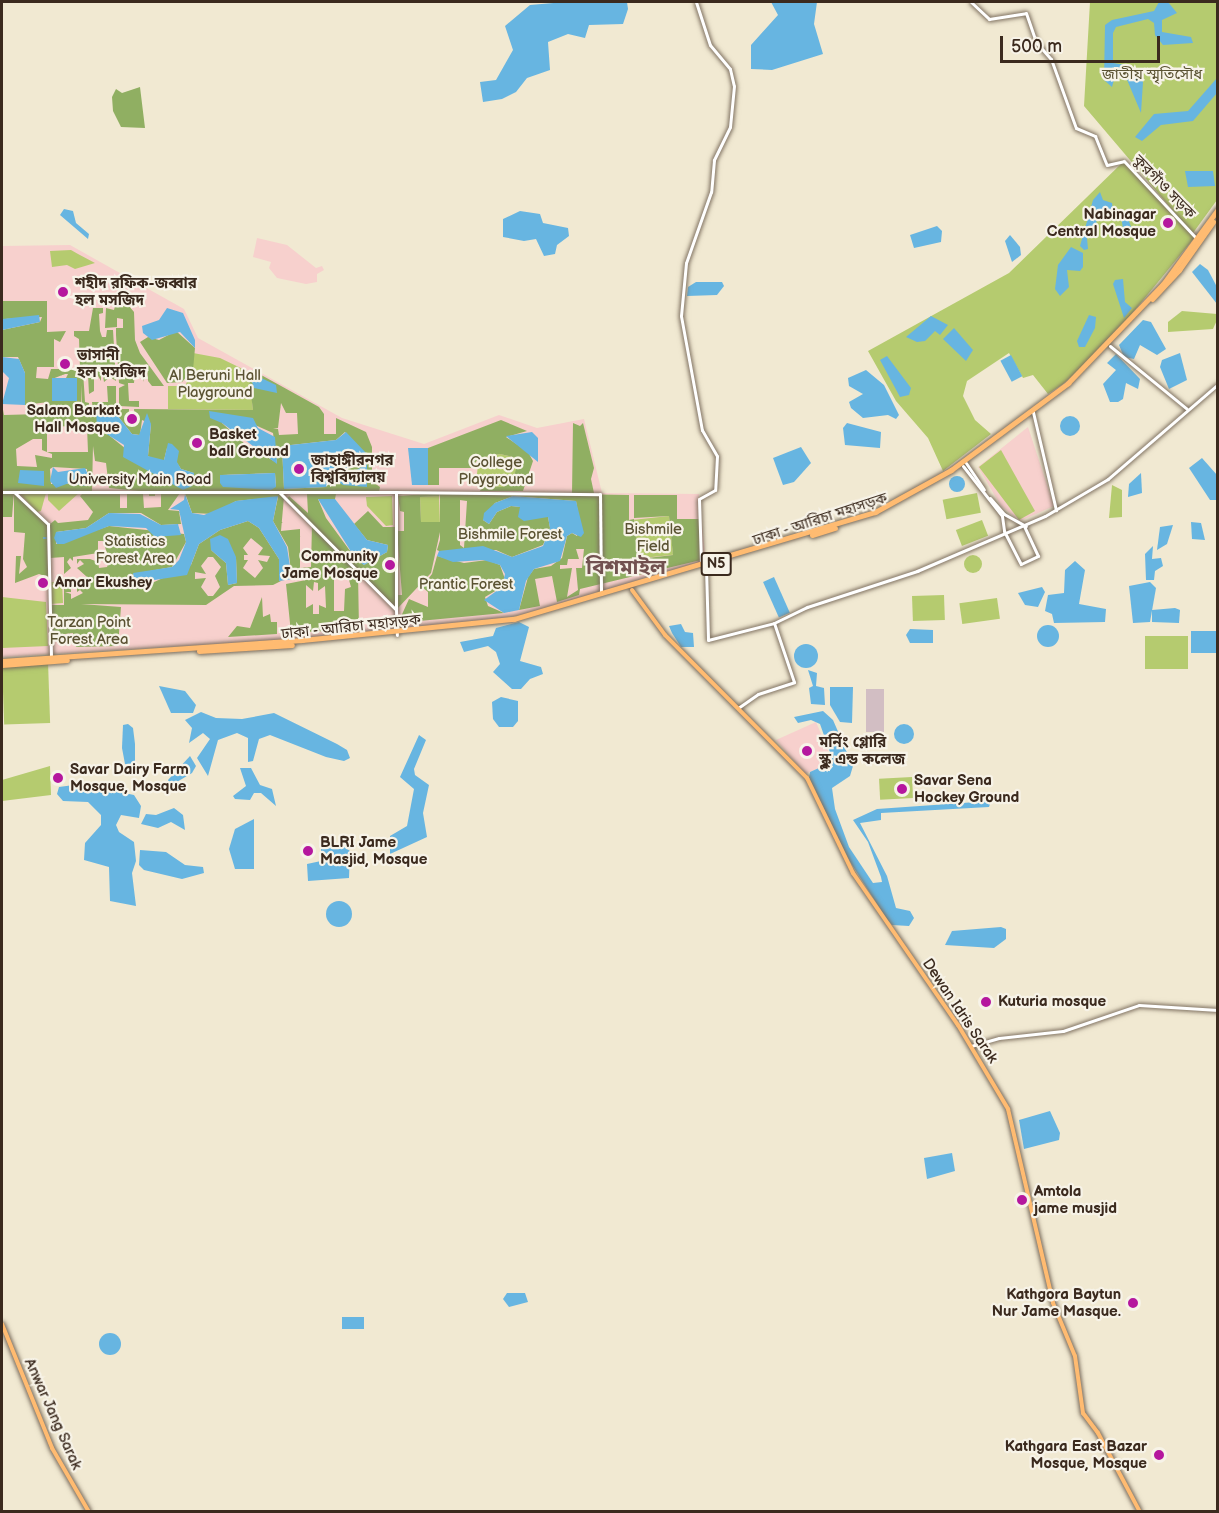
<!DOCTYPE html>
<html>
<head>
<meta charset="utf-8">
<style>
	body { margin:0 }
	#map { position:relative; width:1219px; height:1513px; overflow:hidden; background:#f1e9d2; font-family:"Balsamiq Sans","Noto Sans Bengali",sans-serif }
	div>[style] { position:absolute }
	.built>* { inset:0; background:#f7d0cd }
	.industrial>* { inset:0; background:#d2bec3; transform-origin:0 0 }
	.green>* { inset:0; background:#b5cb6f; transform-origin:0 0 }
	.round { border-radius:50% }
	.forest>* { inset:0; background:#90af62 }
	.water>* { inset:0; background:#67b5e1; transform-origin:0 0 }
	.stream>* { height:1.5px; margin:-0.75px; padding:0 0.75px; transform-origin:0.75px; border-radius:0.75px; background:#67b5e1 }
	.roads { filter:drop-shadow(0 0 2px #7b6d5d) drop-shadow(0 0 2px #7b6d5d) }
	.minor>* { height:3px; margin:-1.5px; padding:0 1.5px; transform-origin:1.5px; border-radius:1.5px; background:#fff }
	.major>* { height:4px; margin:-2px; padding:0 2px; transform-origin:2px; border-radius:2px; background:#ffbb71 }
	.highway>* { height:5px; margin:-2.5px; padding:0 2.5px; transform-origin:2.5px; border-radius:2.5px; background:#ffbb71 }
	.dots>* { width:16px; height:16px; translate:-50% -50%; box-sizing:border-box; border:3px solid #f7f3e8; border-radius:50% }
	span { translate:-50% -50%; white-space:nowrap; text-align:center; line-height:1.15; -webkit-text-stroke:4.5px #f7f3e8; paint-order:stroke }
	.shield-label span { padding:2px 4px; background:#f7f3e8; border:2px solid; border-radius:4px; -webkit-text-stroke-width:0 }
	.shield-label { font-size:14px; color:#3b2a1e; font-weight:700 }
	.park-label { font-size:15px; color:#5a5232 }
	.street-label { font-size:15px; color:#3b2a1e }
	.poi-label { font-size:15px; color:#3b2a1e; font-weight:700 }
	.right { translate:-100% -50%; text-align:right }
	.left { translate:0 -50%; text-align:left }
	.district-label { font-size:21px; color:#725250; font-weight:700 }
	.frame { position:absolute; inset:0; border:3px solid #3b2a1e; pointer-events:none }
	.scale { position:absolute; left:1000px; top:36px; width:160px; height:27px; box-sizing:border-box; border:3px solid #3b2a1e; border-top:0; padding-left:8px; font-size:18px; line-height:21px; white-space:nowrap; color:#3b2a1e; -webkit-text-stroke:4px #f7f3e8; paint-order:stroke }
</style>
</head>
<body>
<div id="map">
	<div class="built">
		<i style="clip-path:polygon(257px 238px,287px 245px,316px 268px,322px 266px,324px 270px,317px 274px,317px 282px,306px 284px,277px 278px,269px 268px,271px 262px,253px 257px)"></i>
		<i style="clip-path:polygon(70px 245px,184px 309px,198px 338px,342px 418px,424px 444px,499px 415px,537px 428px,584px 419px,602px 493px,699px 494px,706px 563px,548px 610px,499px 619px,302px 639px,2px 657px,2px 246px)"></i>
		<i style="clip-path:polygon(1028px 427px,1054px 506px,1020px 521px,1001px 506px,978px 467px)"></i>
		<i style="clip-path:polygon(816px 722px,833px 762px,805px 774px,776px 740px)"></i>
	</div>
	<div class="industrial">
		<i style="left:866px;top:689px;width:18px;height:43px"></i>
	</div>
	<div class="green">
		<i style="clip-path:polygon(1090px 2px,1217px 2px,1217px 200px,1193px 233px,1195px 237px,1135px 310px,1098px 353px,1063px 384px,1048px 394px,1033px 375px,1023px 378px,1009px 353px,967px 381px,963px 396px,975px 420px,991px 434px,943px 471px,928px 438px,896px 401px,868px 351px,1009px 273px,1124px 161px,1192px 233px,1084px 106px)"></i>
		<i style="clip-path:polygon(71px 250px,78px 254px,95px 263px,75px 269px,67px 265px,52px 267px,50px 251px)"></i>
		<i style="clip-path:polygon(1182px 311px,1217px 314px,1217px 320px,1213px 329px,1168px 332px,1168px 322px)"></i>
		<i style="clip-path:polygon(193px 353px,220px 358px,249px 372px,253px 410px,168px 409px,168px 386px,185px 386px,193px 370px)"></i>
		<i style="clip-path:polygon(1001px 450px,1035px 511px,1019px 520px,979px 467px)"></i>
		<i style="clip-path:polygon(500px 454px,513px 457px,518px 465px,512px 483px,503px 487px,482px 486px,476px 481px,479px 458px)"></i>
		<i style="clip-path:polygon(1112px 485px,1122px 490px,1122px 517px,1109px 518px)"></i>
		<i style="clip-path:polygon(19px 493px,46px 493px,41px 511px,37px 512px)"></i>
		<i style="clip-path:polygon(48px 493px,79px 493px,59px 511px,48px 500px)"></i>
		<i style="left:977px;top:493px;width:20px;height:35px;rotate:79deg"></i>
		<i style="clip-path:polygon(392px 496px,393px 525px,386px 526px,367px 506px,366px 497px)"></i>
		<i style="left:439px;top:496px;width:26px;height:19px;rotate:88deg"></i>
		<i style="left:669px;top:516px;width:39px;height:35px;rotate:84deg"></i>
		<i style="left:982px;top:520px;width:17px;height:28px;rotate:69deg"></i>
		<i class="round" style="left:964px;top:555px;width:18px;height:18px"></i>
		<i style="clip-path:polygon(51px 582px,62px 582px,63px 603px,50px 604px)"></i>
		<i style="left:944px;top:595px;width:25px;height:32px;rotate:88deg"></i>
		<i style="clip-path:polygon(2px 597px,46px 602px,48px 646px,2px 648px)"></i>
		<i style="left:997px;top:598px;width:21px;height:38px;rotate:82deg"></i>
		<i style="left:1145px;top:636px;width:43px;height:33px"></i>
		<i style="left:48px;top:662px;width:61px;height:46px;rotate:88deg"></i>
		<i style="clip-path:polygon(50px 766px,51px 795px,2px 801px,2px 780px)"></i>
		<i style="left:912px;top:777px;width:21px;height:33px;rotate:87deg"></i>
	</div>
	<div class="forest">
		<i style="clip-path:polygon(140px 87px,145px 128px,121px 127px,113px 111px,112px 97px,116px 89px,122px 93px)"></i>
		<i style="clip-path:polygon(evenodd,2px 301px,47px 301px,47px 332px,66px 331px,60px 342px,54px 339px,54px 367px,37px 367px,36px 378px,48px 379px,51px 369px,80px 369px,79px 339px,74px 336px,74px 331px,89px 331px,93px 308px,103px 308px,103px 313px,99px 314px,100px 331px,102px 337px,106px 337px,107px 330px,113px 330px,116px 381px,110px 377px,104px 382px,101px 365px,101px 381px,94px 369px,94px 391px,89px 394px,88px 375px,83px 371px,85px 402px,89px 403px,89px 409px,82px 409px,81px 385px,81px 412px,93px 410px,92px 402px,108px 402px,107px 386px,116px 386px,116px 408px,106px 409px,129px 409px,129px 422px,135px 421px,134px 409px,253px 410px,249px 379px,252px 370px,319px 407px,324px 414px,324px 434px,336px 434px,336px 418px,366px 432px,372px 447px,372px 474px,367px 478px,380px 487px,379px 492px,280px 492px,284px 497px,281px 531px,300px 529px,300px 568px,311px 567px,312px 525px,287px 499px,289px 496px,308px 513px,307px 494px,336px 494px,335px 499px,318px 499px,326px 518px,356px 559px,364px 565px,387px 552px,388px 545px,367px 540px,354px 524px,368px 511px,383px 527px,395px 527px,395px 606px,358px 573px,359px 629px,291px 633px,286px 584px,311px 579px,292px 579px,288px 547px,273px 521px,278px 497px,236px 501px,213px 514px,192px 513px,185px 493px,155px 492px,155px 496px,149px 496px,149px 492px,109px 488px,106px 463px,95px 461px,93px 446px,92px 492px,120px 493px,120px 508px,127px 508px,127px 494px,143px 494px,144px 508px,161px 507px,161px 493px,180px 493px,168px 510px,179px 511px,181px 524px,161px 525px,141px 513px,109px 513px,86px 528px,56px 532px,56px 544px,109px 526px,184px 534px,186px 542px,172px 567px,133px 574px,135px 582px,152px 583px,191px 565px,199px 544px,220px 530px,248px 521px,259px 528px,279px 559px,279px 581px,283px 580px,273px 585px,234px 586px,206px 605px,81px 604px,121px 607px,118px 646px,76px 647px,73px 633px,49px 636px,49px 605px,64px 605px,64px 583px,71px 588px,71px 592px,65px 592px,71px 594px,71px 599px,83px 593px,80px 590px,77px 592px,77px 588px,87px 582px,87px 577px,77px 568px,84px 564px,80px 560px,77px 564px,77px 559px,90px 559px,98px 562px,99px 568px,107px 567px,112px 554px,107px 553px,103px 541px,98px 541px,98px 553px,73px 557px,73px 561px,70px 558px,67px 562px,71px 568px,64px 574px,64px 557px,50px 558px,49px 525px,55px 520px,58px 523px,88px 520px,93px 512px,80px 496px,83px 493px,15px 492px,47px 524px,48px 577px,39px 574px,15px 583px,16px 556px,21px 556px,19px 574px,27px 567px,23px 559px,25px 533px,14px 532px,14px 492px,12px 517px,2px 517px,2px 404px,4px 415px,41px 414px,49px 414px,48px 402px,25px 405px,25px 373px,18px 357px,2px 357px,2px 330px,40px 322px,42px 317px,2px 319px,2px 301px,65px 374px,68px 374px,66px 378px,77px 378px,77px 401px,53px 401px,52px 379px,65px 374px,2px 301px,281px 403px,286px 413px,297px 413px,298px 434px,279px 435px,278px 429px,273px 429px,278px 428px,281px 403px,2px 301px,96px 410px,117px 415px,132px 434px,140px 435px,142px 420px,151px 424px,148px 456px,156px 461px,164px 460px,167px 448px,181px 469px,194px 473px,192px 486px,183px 488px,160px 478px,134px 459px,124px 457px,126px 449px,105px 432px,98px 422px,96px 410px,2px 301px,222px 423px,255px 425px,273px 433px,277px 463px,245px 444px,222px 423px,2px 301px,52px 426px,87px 427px,88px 452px,47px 452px,47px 428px,52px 426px,2px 301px,345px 432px,366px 458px,333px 476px,326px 487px,284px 489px,282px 446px,336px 440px,345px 432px,2px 301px,33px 439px,42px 439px,42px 450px,52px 454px,52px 458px,35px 455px,37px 467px,17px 466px,16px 449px,33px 439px,2px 301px,53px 467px,87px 469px,88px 483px,51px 484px,50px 469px,53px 467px,2px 301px,275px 473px,276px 487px,220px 475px,275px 473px,2px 301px,251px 538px,263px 548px,258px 555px,270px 556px,267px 562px,258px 560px,263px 568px,255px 578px,243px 568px,248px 560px,244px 560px,244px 555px,248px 555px,243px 548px,251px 538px,2px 301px,211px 550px,236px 558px,237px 583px,228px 585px,226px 563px,211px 550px,2px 301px,208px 557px,213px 557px,221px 567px,215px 576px,220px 587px,213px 596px,208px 596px,201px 587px,206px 578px,195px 579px,195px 572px,206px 574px,201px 566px,208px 557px,2px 301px,341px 569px,339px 573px,347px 573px,351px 587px,345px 589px,344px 611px,334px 611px,334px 576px,341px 569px,2px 301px,314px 582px,318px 583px,318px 591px,325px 586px,326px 608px,319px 605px,319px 614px,313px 614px,313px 604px,306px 608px,306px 585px,313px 591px,314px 582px)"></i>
		<i style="clip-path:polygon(115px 306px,129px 306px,134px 312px,135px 340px,140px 353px,164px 386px,152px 386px,148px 381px,147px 364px,144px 365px,144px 382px,141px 370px,135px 370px,134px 383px,128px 383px,127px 366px,129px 401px,139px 401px,139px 407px,119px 406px,119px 388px,125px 385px,119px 383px,116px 335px,116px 328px,123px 328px,123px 319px,117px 318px,117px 327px,105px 328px,106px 308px,114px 310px)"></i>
		<i style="clip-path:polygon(176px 331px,195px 348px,193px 370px,182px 382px,167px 383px,140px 342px,148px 337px,159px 340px)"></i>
		<i style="clip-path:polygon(501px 420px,527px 431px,506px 437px,528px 452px,533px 461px,523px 491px,480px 491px,482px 486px,503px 487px,512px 482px,518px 463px,513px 457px,500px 454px,479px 458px,471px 468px,439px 468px,439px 485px,428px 485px,428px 448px)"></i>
		<i style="clip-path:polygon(573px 423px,580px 426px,583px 423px,594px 468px,591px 479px,594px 493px,572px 493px)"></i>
		<i style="clip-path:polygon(evenodd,440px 492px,629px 495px,629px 520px,634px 519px,639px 559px,673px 555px,669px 516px,634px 518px,634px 495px,677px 495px,677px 519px,699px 519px,701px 560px,580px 589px,579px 595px,557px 602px,552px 576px,535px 579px,540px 606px,519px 610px,528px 577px,534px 569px,551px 566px,562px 558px,567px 536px,572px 533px,577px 536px,580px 525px,576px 501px,513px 496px,495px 503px,483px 520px,489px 524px,497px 512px,511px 506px,521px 507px,519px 515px,548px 517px,550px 528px,543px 545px,512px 557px,496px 550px,439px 551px,437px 550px,440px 540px,440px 532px,431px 573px,397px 609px,396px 595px,402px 595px,397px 531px,404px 531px,404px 512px,400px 511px,398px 496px,440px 493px,439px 496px,420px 497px,421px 522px,440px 522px,440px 492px,460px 500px,467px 501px,464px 548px,460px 545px,460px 500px,440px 492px,576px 549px,584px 549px,582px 568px,576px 568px,578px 590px,567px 597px,572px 568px,560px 569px,560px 565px,567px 565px,568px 559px,579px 559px,576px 549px)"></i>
		<i style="clip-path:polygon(437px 556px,464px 563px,487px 560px,500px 565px,505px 579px,502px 587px,485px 597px,488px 606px,504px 613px,398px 623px,409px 599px,428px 607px,428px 592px,422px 587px,432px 574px)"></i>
		<i style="clip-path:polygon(262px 597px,263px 617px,270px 614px,271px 622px,277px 622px,277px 634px,228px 637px,237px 626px,250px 628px)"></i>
	</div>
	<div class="water">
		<i style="clip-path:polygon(565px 2px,627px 2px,628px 9px,623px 24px,589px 25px,585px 38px,568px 34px,548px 42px,550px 70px,527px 78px,516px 92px,502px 99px,483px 102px,480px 82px,496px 80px,513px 50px,505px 26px,530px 5px)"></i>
		<i style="clip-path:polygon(771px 2px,817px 2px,814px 24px,823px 54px,772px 70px,751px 69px,751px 45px,778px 15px)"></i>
		<i style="clip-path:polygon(1159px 2px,1168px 2px,1177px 13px,1162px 20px,1162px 32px,1191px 37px,1193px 43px,1163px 45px,1155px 35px,1154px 23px,1148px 19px,1116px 27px,1113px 33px,1113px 63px,1132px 66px,1143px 82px,1141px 113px,1125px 75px,1116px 73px,1112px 87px,1104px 80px,1105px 25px,1112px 20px,1154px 11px)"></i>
		<i style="clip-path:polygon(1217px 78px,1217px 93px,1193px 121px,1161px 125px,1142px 141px,1135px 137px,1154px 114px,1188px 111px)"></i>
		<i style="clip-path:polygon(1185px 171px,1213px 171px,1215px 186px,1188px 187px)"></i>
		<i style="clip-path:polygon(1100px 192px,1103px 200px,1112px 203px,1113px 210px,1098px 213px,1095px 230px,1087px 238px,1088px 249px,1084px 250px,1080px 246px,1093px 200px)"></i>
		<i style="clip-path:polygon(64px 209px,73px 211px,76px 223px,89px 234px,88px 239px,60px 215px)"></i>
		<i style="clip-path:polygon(1120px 210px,1126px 213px,1135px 238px,1124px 235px)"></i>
		<i style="clip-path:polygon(520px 211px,540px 214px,543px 223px,568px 228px,569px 236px,557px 245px,555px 254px,544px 256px,536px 239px,524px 241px,503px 237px,503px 219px)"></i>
		<i style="clip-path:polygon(937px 226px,942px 231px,941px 242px,914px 248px,910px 235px)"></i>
		<i style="clip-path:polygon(1010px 235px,1020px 247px,1021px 255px,1012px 262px,1005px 241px)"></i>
		<i style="clip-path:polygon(1071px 247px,1083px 253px,1083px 267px,1080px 271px,1067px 270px,1069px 287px,1060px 296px,1055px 289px,1058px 265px)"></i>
		<i style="clip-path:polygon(1200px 264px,1208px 270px,1217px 287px,1217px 304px,1192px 272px)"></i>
		<i style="clip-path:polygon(1123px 279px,1125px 302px,1132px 308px,1124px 318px,1113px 284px,1115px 280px)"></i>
		<i style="clip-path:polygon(696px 282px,722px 282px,724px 286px,717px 295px,687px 296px,688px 287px)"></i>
		<i style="clip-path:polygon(167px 308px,183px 313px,195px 340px,195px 348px,180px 332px,152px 340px,143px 333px,142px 326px,159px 320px)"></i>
		<i style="clip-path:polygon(39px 315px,40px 322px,2px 330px,2px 319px)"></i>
		<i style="clip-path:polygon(1089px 315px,1096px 317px,1095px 328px,1085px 347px,1079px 347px,1077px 341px)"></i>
		<i style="clip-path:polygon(931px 316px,948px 325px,940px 335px,935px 331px,925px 341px,917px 342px,906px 337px)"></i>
		<i style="clip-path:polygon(1143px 320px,1151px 322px,1166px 349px,1157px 355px,1140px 345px,1134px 359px,1124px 357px,1119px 345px)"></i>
		<i style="clip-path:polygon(954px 328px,973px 350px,966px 361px,943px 339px)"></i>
		<i style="clip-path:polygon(1180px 353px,1187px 380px,1169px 389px,1160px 367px,1162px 360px)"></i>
		<i style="clip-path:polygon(1116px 354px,1140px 379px,1138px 389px,1126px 383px,1123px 399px,1118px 402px,1110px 402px,1103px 384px,1116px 370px,1107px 363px)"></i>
		<i style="left:1011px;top:355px;width:24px;height:12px;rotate:62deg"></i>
		<i style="clip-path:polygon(887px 356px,911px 388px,909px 395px,900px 397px,880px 360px)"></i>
		<i style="clip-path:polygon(2px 357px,19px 359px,25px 373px,25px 405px,2px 404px,9px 378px,2px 371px)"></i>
		<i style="clip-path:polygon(866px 370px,884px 385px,899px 415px,896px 419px,888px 415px,863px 418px,851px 408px,849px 402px,863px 394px,849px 386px,848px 378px)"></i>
		<i style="clip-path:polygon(257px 376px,276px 385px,277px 393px,254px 388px,251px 379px)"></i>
		<i style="left:77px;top:378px;width:23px;height:25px;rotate:90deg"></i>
		<i style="clip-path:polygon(96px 410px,117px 415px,132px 434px,139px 435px,147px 413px,151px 424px,148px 456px,164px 460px,168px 443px,172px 444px,179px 451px,177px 462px,181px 469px,194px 473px,192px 486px,183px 490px,123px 457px,124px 445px,97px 428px)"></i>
		<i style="clip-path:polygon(209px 411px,253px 418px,258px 428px,275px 437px,277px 464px,222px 423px,210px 418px)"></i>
		<i class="round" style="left:1060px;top:416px;width:20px;height:20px"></i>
		<i style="clip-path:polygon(847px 423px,881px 432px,880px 448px,845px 445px,843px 428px)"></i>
		<i style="clip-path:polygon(346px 432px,366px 453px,366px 458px,333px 476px,326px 487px,284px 489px,282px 446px,336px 440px)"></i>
		<i style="clip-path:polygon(532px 432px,538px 438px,538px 462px,506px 436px)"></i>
		<i style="clip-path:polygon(801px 447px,811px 463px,794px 482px,783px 485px,773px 458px)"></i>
		<i style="clip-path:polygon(408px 448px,428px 448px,428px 485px,412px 485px)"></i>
		<i style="clip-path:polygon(1202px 458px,1217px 475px,1216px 500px,1210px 500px,1189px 468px)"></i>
		<i style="clip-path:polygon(367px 464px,367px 487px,343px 485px,337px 481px)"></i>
		<i style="clip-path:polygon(53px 467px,58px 472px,85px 468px,90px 479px,85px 486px,69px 483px,56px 488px,50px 481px)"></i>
		<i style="clip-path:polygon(20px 470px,44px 471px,44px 486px,18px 483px)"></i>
		<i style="clip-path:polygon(275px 473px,276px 487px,271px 490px,223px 487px,220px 483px,220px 475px)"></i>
		<i style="clip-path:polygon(1141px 473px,1142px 493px,1128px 497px,1129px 484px)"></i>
		<i class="round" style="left:949px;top:476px;width:16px;height:16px"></i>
		<i style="clip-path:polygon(185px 494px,192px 513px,204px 515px,236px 501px,278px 496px,273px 521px,287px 547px,292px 579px,279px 581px,279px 559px,259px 528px,248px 521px,220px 530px,199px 544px,187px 575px,135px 583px,133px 573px,172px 567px,179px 560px,186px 542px,179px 510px,170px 509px,184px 500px)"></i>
		<i style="clip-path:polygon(513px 496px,576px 501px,584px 533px,581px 537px,572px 533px,567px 536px,560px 561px,534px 569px,526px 581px,519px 610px,504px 613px,484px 600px,502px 587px,505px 574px,500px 565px,483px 560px,453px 562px,437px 556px,439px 551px,483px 546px,512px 557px,543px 546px,550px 528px,548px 517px,524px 521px,518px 517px,520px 507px,511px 506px,497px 512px,489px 524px,483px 520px,484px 513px,495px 503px)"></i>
		<i style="clip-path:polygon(318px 499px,335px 499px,367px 540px,388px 545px,387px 552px,364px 565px,355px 558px)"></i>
		<i style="clip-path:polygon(109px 513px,140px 514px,161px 525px,178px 524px,181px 535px,155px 537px,146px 528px,109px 526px,64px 544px,57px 544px,54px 538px,56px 532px,86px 528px)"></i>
		<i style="clip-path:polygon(1191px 522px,1201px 523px,1205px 540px,1192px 539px)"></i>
		<i style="clip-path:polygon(1173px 525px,1167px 544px,1157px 550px,1160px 527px)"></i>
		<i style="clip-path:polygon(220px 535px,228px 539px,236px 557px,237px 583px,228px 585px,226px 563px,211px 550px,210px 539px)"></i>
		<i style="clip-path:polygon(1153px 546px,1152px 559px,1161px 558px,1163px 566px,1155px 571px,1154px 580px,1146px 580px,1145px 554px)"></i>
		<i style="clip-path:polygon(1075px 561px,1085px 570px,1079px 604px,1106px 609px,1105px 622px,1054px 623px,1052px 614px,1045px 611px,1048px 595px,1064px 593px,1065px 570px)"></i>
		<i style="left:774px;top:577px;width:39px;height:12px;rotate:66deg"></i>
		<i style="clip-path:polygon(1150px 582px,1156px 588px,1150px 622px,1133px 623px,1129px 586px)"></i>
		<i style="clip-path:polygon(1042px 587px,1045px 592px,1038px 607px,1025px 605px,1018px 593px)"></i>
		<i style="clip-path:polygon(1175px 608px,1180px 610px,1179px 623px,1152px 622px,1152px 610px)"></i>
		<i style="clip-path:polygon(519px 622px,529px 627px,520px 661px,541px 667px,543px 674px,530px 679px,521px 689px,512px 689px,493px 672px,500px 664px,496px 652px,488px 646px,464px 652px,460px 642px,493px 636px,496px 628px)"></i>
		<i style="clip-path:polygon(681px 624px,685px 632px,693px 633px,694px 647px,681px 647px,672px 633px,669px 626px)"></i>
		<i class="round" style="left:1037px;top:625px;width:22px;height:22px"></i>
		<i style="clip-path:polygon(910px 629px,933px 630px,933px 643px,910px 643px,906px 635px)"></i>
		<i style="left:1191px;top:631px;width:26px;height:22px"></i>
		<i class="round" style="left:794px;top:644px;width:24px;height:24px"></i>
		<i style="clip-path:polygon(808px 670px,817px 673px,816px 686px,824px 688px,825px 705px,811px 704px,809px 688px,813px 686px)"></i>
		<i style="clip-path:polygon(159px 686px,185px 691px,196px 705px,193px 713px,171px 713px)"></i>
		<i style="clip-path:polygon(830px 687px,853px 687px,852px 723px,840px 722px,830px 705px)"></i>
		<i style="clip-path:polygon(501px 697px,518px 701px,518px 721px,513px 727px,499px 727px,493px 719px,492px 702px)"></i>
		<i style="clip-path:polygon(823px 711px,833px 720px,853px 766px,850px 776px,832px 788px,835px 809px,849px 847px,873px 883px,882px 882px,881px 877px,868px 842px,853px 820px,877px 809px,991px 801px,989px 807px,881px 813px,881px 820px,860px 823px,887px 876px,896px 908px,910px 911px,914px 918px,909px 926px,892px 925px,886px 918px,847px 857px,809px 778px,810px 772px,832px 762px,832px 758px,820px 724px,811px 720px,798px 723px,794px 717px)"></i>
		<i style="clip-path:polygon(201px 712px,216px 718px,242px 719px,274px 713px,337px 744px,347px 750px,350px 758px,344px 761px,326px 757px,270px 735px,259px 739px,253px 761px,248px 762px,248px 738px,237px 733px,218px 740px,208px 776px,197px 758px,210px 739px,203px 733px,189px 743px,192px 728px,185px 720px)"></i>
		<i class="round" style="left:894px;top:724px;width:20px;height:20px"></i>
		<i style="clip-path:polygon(128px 724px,133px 728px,135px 744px,135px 764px,131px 767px,125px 764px,122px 748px,123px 725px)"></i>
		<i style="clip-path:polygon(419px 735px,426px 740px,414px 769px,415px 775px,429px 785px,423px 813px,427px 837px,390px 854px,390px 836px,407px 826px,414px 789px,400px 777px)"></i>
		<i style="clip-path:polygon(190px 756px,196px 766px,192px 773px,170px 786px,168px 780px)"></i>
		<i style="clip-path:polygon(240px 768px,251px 768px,260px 785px,272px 789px,276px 806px,261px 793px,254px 793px,250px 800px,235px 799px,233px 796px,246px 786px)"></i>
		<i style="clip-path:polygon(81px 784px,134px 795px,141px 806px,139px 818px,121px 815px,116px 825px,119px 832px,134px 842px,136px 861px,132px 873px,136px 906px,110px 901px,109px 867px,84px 860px,85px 843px,101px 825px,101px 815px,88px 802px,63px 801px,57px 794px,59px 787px)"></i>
		<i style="clip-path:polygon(174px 808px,183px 815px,185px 830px,171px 822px,158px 828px,141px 824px,146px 814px,156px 815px)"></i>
		<i style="clip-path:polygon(254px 819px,254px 869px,235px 869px,229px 849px,235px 829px)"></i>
		<i style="clip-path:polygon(343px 846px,350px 851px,349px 878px,308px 881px,307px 864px,321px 861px,321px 847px)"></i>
		<i style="clip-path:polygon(140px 850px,166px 852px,185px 865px,203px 867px,204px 873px,182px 879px,144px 870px,139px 865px)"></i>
		<i class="round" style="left:326px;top:901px;width:26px;height:26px"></i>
		<i style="clip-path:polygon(1001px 927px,1006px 929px,1006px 939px,994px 948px,945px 945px,952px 931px)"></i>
		<i style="clip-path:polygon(1050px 1111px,1060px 1133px,1059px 1140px,1024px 1149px,1019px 1120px)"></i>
		<i style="clip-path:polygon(952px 1153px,955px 1171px,927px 1179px,924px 1158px)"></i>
		<i style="clip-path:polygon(507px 1293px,525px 1293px,528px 1302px,509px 1307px,503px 1299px)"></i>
		<i style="left:364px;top:1317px;width:12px;height:22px;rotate:90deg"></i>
		<i class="round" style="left:99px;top:1333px;width:22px;height:22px"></i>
	</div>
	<div class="stream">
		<i style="left:44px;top:538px;width:2px"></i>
	</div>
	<div class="roads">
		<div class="minor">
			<i style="left:696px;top:2px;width:45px;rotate:72deg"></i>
			<i style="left:710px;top:45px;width:31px;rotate:50deg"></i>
			<i style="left:730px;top:69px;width:17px;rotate:77deg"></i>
			<i style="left:734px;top:86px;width:41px;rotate:95.6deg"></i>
			<i style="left:730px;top:127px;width:37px;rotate:116deg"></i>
			<i style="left:714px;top:160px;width:32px;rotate:95deg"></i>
			<i style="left:711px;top:192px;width:75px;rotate:109.4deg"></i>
			<i style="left:686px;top:263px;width:53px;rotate:95.4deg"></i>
			<i style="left:681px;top:316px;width:116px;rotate:79.6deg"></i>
			<i style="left:702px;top:430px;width:30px;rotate:60deg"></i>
			<i style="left:717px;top:456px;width:34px;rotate:93deg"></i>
			<i style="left:715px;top:490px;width:18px;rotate:151deg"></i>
			<i style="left:699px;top:499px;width:64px;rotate:88.2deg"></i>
			<i style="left:971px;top:2px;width:25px;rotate:43deg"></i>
			<i style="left:989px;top:19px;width:37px;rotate:-9deg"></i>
			<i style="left:1026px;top:13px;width:31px;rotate:71deg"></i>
			<i style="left:1036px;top:42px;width:23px;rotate:49deg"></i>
			<i style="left:1051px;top:59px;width:73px;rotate:70.1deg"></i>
			<i style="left:1076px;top:128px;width:21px;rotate:23deg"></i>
			<i style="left:1095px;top:136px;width:31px;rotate:68deg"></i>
			<i style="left:1107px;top:165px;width:17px;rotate:-13deg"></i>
			<i style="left:1124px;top:161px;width:104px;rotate:46.9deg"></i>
			<i style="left:1110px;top:346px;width:99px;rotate:39.3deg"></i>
			<i style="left:1033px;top:412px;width:101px;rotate:76.8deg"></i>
			<i style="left:966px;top:463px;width:32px;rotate:56deg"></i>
			<i style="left:963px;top:466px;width:63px;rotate:52deg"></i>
			<i style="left:1002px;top:516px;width:15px;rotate:82deg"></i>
			<i style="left:1004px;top:531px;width:37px;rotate:63deg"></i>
			<i style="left:1021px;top:564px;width:19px;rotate:-25deg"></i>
			<i style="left:1038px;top:556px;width:33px;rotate:-115deg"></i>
			<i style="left:2px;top:492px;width:394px"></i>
			<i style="left:396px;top:492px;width:118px;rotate:90deg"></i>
			<i style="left:14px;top:492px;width:47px;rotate:43.3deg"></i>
			<i style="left:48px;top:524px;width:134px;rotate:88.7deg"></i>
			<i style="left:279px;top:492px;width:166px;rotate:45.2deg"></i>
			<i style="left:396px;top:610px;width:25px;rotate:88deg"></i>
			<i style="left:396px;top:492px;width:204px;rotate:0.6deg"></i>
			<i style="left:600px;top:494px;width:100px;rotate:89.4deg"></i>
			<i style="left:990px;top:498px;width:21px;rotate:49deg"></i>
			<i style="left:1004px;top:514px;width:25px;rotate:29deg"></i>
			<i style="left:706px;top:567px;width:73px;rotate:88.4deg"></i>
			<i style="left:708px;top:640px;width:68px;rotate:-14.4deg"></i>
			<i style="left:738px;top:708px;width:24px;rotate:-35deg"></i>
			<i style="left:758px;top:694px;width:38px;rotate:-18deg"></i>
			<i style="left:794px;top:682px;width:62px;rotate:-108.7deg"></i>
			<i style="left:774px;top:623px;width:37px;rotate:-26deg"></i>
			<i style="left:807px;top:607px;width:116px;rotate:-18.1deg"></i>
			<i style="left:917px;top:571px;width:139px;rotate:-23.3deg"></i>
			<i style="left:1045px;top:516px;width:73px;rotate:-30.4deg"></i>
			<i style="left:1108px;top:479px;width:145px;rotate:-40.8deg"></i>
			<i style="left:971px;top:1046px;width:29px;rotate:-16deg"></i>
			<i style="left:999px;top:1038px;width:64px;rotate:-6.2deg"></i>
			<i style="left:1063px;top:1031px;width:80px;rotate:-18.9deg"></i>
			<i style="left:1139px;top:1005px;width:79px;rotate:3.6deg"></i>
		</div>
		<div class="major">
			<i style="left:632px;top:590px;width:56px;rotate:53.7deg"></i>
			<i style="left:665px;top:635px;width:202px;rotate:45.2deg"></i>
			<i style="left:807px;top:778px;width:106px;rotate:64.2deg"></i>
			<i style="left:853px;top:873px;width:185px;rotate:55.4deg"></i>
			<i style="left:958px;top:1025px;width:98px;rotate:59.2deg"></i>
			<i style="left:1008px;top:1109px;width:199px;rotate:76.9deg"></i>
			<i style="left:1053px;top:1303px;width:57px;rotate:67.5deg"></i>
			<i style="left:1075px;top:1356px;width:58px;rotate:82deg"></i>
			<i style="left:1083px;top:1413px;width:25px;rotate:53deg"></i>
			<i style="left:1098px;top:1433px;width:89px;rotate:62deg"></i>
			<i style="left:2px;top:1324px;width:134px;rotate:68deg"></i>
			<i style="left:52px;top:1448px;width:74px;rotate:60deg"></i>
		</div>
		<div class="highway">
			<i style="left:1152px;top:299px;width:40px;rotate:-47deg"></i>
			<i style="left:1179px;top:270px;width:59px;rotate:-54.7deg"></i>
			<i style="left:812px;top:535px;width:24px;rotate:-17deg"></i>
			<i style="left:199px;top:651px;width:93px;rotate:-3.7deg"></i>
			<i style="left:2px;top:661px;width:301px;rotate:-4deg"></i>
			<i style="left:302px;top:640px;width:213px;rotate:-5.7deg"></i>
			<i style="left:514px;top:619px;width:377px;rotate:-16.5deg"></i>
			<i style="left:875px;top:512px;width:87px;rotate:-28.9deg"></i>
			<i style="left:951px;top:470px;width:146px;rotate:-36.6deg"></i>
			<i style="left:1068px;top:383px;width:137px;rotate:-46.2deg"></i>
			<i style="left:1163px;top:284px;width:93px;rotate:-53.7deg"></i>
			<i style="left:2px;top:665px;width:65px;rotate:-4.4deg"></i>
		</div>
	</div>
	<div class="dots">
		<i style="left:1168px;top:223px;background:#b5179e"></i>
		<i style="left:63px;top:292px;background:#b5179e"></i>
		<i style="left:65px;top:364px;background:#b5179e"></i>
		<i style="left:132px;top:419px;background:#b5179e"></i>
		<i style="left:197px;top:443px;background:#b5179e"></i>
		<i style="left:299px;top:469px;background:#b5179e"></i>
		<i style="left:390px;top:565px;background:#b5179e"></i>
		<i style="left:43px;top:583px;background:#b5179e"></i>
		<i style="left:807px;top:751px;background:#b5179e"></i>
		<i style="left:58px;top:778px;background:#b5179e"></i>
		<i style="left:902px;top:789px;background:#b5179e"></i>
		<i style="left:308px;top:851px;background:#b5179e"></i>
		<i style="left:986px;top:1002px;background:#b5179e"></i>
		<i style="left:1022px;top:1200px;background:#b5179e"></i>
		<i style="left:1133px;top:1303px;background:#b5179e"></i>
		<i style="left:1159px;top:1455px;background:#b5179e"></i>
	</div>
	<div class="shield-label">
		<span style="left:716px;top:564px">N5</span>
	</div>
	<div class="park-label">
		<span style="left:1152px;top:75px">জাতীয় স্মৃতিসৌধ</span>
		<span style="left:215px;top:384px">Al Beruni Hall<br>Playground</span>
		<span style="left:496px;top:471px">College<br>Playground</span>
		<span style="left:653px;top:538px">Bishmile<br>Field</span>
		<span style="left:510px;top:535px">Bishmile Forest</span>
		<span style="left:135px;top:550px">Statistics<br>Forest Area</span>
		<span style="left:466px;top:585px">Prantic Forest</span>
		<span style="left:89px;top:631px">Tarzan Point<br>Forest Area</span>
	</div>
	<div class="street-label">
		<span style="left:1164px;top:187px;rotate:46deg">কুরগাঁও সড়ক</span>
		<span style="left:140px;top:480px">University Main Road</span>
		<span style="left:820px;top:519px;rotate:-18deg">ঢাকা - আরিচা মহাসড়ক</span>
		<span style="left:351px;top:627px;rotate:-6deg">ঢাকা - আরিচা মহাসড়ক</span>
		<span style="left:960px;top:1011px;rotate:56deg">Dewan Idris Sarak</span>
		<span style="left:53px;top:1414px;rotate:66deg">Anwar Jang Sarak</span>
	</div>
	<div class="poi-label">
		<span class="right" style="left:1156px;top:223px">Nabinagar<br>Central Mosque</span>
		<span class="left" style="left:75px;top:292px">শহীদ রফিক-জব্বার<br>হল মসজিদ</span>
		<span class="left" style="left:77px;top:364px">ভাসানী<br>হল মসজিদ</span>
		<span class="right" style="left:120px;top:419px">Salam Barkat<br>Hall Mosque</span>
		<span class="left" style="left:209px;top:443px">Basket<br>ball Ground</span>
		<span class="left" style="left:311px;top:469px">জাহাঙ্গীরনগর<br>বিশ্ববিদ্যালয়</span>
		<span class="right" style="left:378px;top:565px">Community<br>Jame Mosque</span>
		<span class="left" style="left:55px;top:583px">Amar Ekushey</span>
		<span class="left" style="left:819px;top:751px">মর্নিং গ্লোরি<br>স্কুল এন্ড কলেজ</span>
		<span class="left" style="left:70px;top:778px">Savar Dairy Farm<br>Mosque, Mosque</span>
		<span class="left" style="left:914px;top:789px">Savar Sena<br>Hockey Ground</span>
		<span class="left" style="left:320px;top:851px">BLRI Jame<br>Masjid, Mosque</span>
		<span class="left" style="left:998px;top:1002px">Kuturia mosque</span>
		<span class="left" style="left:1034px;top:1200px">Amtola<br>jame musjid</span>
		<span class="right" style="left:1121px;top:1303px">Kathgora Baytun<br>Nur Jame Masque.</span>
		<span class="right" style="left:1147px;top:1455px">Kathgara East Bazar<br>Mosque, Mosque</span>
	</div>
	<div class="district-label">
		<span style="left:626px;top:568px">বিশমাইল</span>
	</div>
	<div class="frame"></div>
	<div class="scale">500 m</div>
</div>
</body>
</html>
